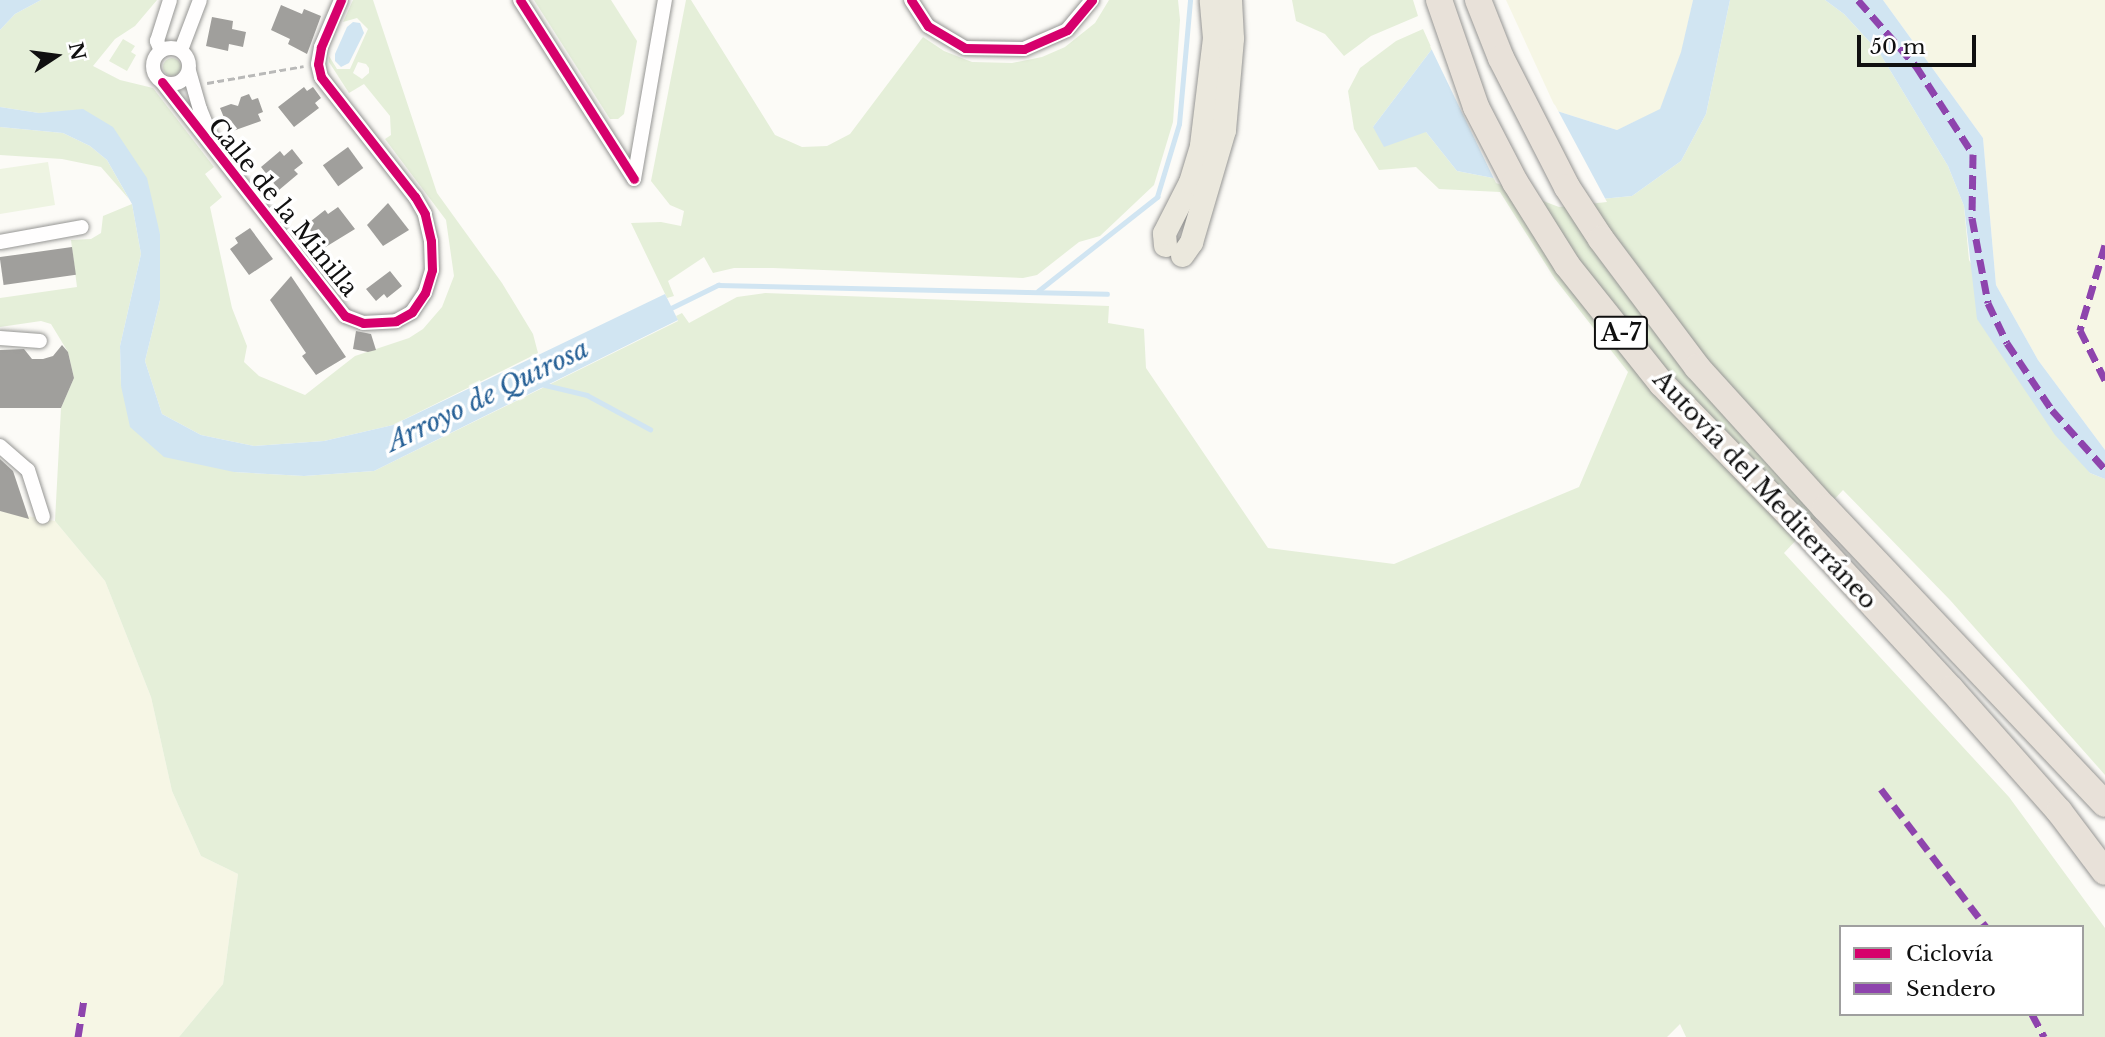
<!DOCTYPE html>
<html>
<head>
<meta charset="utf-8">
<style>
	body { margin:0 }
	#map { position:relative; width:2105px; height:1037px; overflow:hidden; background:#fcfbf7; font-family:"Libre Baskerville",serif }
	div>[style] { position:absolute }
	.farmland>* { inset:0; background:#f6f6e5 }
	.green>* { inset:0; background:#e5efd9 }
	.round { border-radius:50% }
	.pitch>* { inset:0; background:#eef4e2 }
	.water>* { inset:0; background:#d1e5f2 }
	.pier>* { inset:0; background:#fcfbf7 }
	.stream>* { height:4.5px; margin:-2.25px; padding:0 2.25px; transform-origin:2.25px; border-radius:2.25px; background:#d1e5f2 }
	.building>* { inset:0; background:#a09f9c; transform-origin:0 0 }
	.path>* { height:2.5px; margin-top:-1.25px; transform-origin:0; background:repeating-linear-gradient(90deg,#b9b9b8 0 7px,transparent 0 10.5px) }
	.roads { filter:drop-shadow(0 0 2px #969694) drop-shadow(0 0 2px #969694) }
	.minor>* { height:14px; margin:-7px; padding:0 7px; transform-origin:7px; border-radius:7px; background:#fffefe }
	.minor>.ring { margin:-7px; padding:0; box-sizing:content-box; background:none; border:14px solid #fffefe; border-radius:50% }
	.primary>* { height:23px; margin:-11.5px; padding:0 11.5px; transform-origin:11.5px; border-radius:11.5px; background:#ebe8dd }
	.motorway>* { height:26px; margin:-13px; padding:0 13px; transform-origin:13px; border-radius:13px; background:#e8e1d9 }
	.quiet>* { height:7px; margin-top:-3.5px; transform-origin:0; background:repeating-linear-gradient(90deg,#8e44ad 0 14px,transparent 0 21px) }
	.cycleway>* { height:9px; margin:-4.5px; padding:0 4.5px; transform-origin:4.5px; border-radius:4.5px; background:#d6006c }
	span { translate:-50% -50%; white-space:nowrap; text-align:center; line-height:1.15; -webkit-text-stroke:7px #fff; paint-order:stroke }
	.shield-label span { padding:2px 5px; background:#fff; border:2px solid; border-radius:5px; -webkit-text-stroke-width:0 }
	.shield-label { font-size:23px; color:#101010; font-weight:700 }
	.street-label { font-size:24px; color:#101010 }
	.water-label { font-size:26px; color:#266096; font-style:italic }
	.legend { position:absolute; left:1839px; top:925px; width:245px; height:91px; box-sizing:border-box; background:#fff; border:2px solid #9f9f9f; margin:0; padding:9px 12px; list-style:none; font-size:21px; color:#101010 }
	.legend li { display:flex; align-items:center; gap:14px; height:35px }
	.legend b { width:35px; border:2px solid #9f9f9f }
	.north { position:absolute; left:21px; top:21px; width:70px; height:70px; -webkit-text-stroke:5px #fff; paint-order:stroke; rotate:77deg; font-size:19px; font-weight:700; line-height:28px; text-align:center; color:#101010 }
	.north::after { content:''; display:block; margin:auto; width:24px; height:32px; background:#101010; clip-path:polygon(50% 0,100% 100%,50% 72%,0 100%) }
	.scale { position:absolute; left:1857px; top:35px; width:119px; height:32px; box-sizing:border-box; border:4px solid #101010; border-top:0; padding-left:9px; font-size:21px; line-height:24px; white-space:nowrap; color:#101010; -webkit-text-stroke:5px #fff; paint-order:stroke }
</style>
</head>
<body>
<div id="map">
	<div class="farmland">
		<i style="clip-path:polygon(1506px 0,1693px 0,1681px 55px,1660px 110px,1617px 130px,1557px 111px)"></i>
		<i style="clip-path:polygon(1883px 0,2105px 0,2105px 450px,2038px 360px,1996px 285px,1983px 138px)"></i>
		<i style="clip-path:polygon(0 511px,55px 521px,105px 581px,151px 697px,172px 791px,201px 856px,238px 874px,223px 984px,179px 1037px,0 1037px)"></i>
	</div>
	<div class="green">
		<i style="clip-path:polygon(evenodd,41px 0,157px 0,135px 26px,115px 39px,93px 66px,120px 80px,153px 88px,214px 167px,205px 174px,222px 197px,210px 207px,232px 308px,247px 346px,244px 362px,259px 376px,305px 395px,355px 356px,409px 338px,423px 329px,442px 307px,454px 276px,446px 220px,385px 139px,391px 135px,390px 116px,364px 84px,349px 93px,329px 62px,329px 56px,337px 69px,350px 69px,368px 29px,357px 18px,343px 22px,353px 0,373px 0,437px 193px,502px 283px,533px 334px,538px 353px,393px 425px,324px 441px,254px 446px,201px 435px,162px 414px,145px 361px,160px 300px,160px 234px,83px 110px,39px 113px,0 107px,0 30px,15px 14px,41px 0,358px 62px,366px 64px,369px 68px,369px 73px,362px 79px,353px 73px,358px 62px)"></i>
		<i style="clip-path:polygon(534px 0,611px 0,637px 41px,624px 114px,618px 119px,610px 119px)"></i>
		<i style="clip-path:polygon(686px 0,691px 0,775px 135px,802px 147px,827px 146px,850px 134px,923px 37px,944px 51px,972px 62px,1012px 63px,1042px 57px,1065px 47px,1095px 23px,1109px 0,1178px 0,1180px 20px,1173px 122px,1154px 185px,1100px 236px,1079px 242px,1037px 275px,1023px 278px,773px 268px,734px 268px,713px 273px,704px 257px,668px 281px,674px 296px,667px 298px,631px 223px,661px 222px,681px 226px,684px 211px,670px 205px,651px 181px)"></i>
		<i style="clip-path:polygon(1292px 0,1413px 0,1418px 16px,1371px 36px,1344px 56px,1325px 34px,1296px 21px)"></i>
		<i style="clip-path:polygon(evenodd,1730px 0,1825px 0,1844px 14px,1879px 52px,1948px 166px,1964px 206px,1969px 260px,2090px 473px,2105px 479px,2105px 775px,1950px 600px,1843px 490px,1784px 553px,2009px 797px,2105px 928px,2105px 1037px,1686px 1037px,1680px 1024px,1667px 1037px,179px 1037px,223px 984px,238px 874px,201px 856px,172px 791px,151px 697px,105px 581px,55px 521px,61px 408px,74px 378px,68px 352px,51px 324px,41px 321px,0 327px,0 298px,77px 287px,71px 240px,91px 239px,101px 233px,103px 216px,132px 204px,141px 254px,120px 346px,121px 386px,234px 472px,304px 476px,374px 471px,678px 321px,676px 316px,682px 313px,689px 323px,737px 297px,765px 293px,1109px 306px,1108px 323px,1144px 329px,1146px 368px,1268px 548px,1394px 564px,1579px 487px,1628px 372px,1555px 279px,1500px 192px,1439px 189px,1416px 167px,1379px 170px,1354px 129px,1348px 91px,1360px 68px,1396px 41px,1423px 29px,1432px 49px,1373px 127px,1426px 132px,1457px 171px,1493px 178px,1560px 203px,1632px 196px,1681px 161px,1706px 114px,1730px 0,1841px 927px,2082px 927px,2082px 1014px,1841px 1014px,1841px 927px)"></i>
		<i style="clip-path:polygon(123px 39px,135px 46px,131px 52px,136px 55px,127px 71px,109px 61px)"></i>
		<i class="round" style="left:163px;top:58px;width:18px;height:18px"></i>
		<i style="clip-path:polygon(0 127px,63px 133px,90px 146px,107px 160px,129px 199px,101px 167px,62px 159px,0 155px)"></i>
	</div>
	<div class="pitch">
		<i style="clip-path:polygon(48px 162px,55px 205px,0 214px,0 169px)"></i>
	</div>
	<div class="water">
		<i style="clip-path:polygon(0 0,41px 0,15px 14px,0 30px)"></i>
		<i style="clip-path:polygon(1693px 0,1730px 0,1706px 114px,1681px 161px,1632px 196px,1560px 203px,1493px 178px,1457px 171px,1426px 132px,1384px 147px,1373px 127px,1432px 49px,1494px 67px,1557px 111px,1617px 130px,1660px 109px,1681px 52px)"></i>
		<i style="clip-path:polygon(1825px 0,1883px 0,1983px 138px,1996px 285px,2038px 360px,2105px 450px,2105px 479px,2090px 473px,2055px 435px,1977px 319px,1964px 206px,1948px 166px,1879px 52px,1844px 14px)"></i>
		<i style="clip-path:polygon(353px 22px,360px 23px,364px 33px,349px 63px,341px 67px,335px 61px,335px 54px,347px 27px)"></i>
		<i style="clip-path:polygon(0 107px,39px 113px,83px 109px,113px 127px,147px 178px,160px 234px,160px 300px,145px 361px,162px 414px,201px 435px,254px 446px,324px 441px,393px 425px,665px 294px,678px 320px,374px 471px,304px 476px,234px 472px,164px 457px,130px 427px,121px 386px,120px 346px,141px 254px,132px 204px,107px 160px,90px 146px,63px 133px,0 127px)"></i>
	</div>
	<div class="pier">
		<i style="clip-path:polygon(1430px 46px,1495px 64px,1555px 105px,1607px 202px,1559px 207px,1496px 183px)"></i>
	</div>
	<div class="stream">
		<i style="left:1038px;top:291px;width:152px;rotate:-38.3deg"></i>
		<i style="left:1157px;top:197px;width:76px;rotate:-73.2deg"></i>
		<i style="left:1179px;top:124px;width:124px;rotate:-84.9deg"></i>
		<i style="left:669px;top:309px;width:55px;rotate:-26.1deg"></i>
		<i style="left:718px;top:285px;width:389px;rotate:1.3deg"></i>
		<i style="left:541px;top:384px;width:47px;rotate:13.4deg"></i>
		<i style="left:587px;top:395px;width:72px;rotate:28.4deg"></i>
	</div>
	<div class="building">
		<i style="clip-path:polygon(281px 5px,302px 14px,304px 9px,321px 16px,307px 54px,288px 44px,290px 39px,271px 30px)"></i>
		<i style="clip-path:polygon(212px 17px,233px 21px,232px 29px,246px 32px,243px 47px,229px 44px,228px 51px,206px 46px)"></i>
		<i style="clip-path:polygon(304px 87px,307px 91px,313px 87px,321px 98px,315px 103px,319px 108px,294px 127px,278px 107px)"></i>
		<i style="clip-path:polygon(249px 94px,252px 100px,258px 98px,263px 112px,258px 114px,261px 121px,230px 132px,220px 108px,231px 104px,238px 106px,241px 97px)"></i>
		<i style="left:348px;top:147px;width:26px;height:31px;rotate:54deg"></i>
		<i style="clip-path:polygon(292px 149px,303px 163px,294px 170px,298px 174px,279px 190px,261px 167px,280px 151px,284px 156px)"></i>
		<i style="clip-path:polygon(388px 203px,409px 230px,383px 246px,367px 225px)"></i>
		<i style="clip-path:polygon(338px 207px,355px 229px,324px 248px,306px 225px,325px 210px,328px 214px)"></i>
		<i style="clip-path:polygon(250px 228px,273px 259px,249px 275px,230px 249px,238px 243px,235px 238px)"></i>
		<i style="left:72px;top:247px;width:28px;height:73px;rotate:82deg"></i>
		<i style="clip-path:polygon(390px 271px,402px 286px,387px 298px,384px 294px,376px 301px,366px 289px)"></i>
		<i style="clip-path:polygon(291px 276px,346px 357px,316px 375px,302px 356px,306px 353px,270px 300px)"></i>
		<i style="clip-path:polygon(356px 331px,371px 334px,376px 350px,368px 352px,353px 349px)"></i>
		<i style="clip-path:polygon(62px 345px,68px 352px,74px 378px,61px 408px,0 408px,0 350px,24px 349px,32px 359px,43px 359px,53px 356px)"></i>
		<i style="clip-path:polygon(0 459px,13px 471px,29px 519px,0 511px)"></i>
	</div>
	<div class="path">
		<i style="left:207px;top:83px;width:98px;rotate:-9.9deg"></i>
	</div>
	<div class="roads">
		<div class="minor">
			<i style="left:520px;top:0;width:212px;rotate:57.5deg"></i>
			<i style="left:911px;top:0;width:31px;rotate:57deg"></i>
			<i style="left:928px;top:26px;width:43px;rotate:30.7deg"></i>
			<i style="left:965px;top:48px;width:59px;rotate:1deg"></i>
			<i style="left:1024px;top:49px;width:47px;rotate:-23.8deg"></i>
			<i style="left:1067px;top:30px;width:39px;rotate:-50deg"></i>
			<i class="ring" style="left:153px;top:48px;width:22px;height:22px"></i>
			<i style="left:181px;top:50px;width:53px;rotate:-69.2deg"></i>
			<i style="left:161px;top:51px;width:11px;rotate:-112deg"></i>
			<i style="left:157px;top:41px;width:43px;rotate:-72.4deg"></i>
			<i style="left:189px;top:71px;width:40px;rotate:74deg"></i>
			<i style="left:200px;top:109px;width:35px;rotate:68deg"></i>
			<i style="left:162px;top:82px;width:297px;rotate:52deg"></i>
			<i style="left:345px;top:316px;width:19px;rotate:21deg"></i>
			<i style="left:363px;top:323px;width:33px;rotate:-3deg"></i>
			<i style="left:396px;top:321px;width:18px;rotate:-29deg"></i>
			<i style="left:412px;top:312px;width:23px;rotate:-56deg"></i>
			<i style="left:425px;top:293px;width:24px;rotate:-73deg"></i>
			<i style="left:432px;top:270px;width:29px;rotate:-92deg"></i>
			<i style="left:431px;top:241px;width:28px;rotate:-103deg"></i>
			<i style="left:425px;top:214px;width:20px;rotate:-120deg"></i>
			<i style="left:415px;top:197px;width:152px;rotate:-128.1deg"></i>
			<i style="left:321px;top:77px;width:13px;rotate:-103deg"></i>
			<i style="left:318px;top:64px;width:17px;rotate:-80deg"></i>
			<i style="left:321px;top:47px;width:51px;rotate:-66.9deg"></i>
			<i style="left:634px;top:179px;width:182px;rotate:-80.2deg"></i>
			<i style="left:0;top:242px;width:83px;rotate:-10.4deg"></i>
			<i style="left:0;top:338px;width:40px;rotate:4.3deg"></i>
			<i style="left:0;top:446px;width:37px;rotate:41deg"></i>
			<i style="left:28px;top:470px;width:49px;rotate:72.3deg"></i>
		</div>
		<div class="primary">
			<i style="left:1165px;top:245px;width:12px;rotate:-95deg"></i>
			<i style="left:1164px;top:233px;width:57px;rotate:-63deg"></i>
			<i style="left:1190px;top:182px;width:39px;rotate:-73deg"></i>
			<i style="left:1201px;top:145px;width:108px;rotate:-83.1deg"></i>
			<i style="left:1214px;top:38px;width:38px;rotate:-95deg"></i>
			<i style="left:1182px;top:255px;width:16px;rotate:-55deg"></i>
			<i style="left:1191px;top:242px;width:117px;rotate:-73.6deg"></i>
			<i style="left:1224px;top:130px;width:92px;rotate:-85deg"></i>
			<i style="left:1232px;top:38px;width:38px;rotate:-93deg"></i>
		</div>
		<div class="motorway">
			<i style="left:1439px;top:0;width:113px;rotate:70.9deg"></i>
			<i style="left:1476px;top:107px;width:85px;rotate:62.5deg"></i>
			<i style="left:1515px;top:182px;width:98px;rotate:57.9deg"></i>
			<i style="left:1567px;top:265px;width:152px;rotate:51.4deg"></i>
			<i style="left:1662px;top:384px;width:205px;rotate:45.8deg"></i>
			<i style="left:1805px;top:531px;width:215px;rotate:47.3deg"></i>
			<i style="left:1951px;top:689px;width:163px;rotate:48.5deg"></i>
			<i style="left:2059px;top:811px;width:76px;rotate:53deg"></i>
			<i style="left:1478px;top:0;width:62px;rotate:68.4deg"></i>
			<i style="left:1501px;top:58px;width:145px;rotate:62.9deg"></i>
			<i style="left:1567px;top:187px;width:62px;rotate:56.8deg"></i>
			<i style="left:1601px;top:239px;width:160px;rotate:53.1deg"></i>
			<i style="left:1697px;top:367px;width:190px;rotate:47.8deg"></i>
			<i style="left:1825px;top:508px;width:407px;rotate:46.6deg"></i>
		</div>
	</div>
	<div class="quiet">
		<i style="left:1858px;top:0;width:88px;rotate:48.7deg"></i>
		<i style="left:1916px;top:66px;width:105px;rotate:57.1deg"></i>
		<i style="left:1973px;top:154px;width:64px;rotate:90.9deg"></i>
		<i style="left:1972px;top:218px;width:86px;rotate:79.3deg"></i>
		<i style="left:1988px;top:303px;width:44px;rotate:64.6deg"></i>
		<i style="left:2007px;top:343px;width:81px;rotate:56.1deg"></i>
		<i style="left:2052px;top:410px;width:79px;rotate:48.1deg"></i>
		<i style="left:2105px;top:245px;width:89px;rotate:106.4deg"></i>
		<i style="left:2080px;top:330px;width:56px;rotate:63.4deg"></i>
		<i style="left:1881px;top:789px;width:173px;rotate:52.7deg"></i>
		<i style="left:2032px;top:1014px;width:26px;rotate:62deg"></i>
		<i style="left:78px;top:1037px;width:37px;rotate:-81deg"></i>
	</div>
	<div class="cycleway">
		<i style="left:520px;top:0;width:212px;rotate:57.5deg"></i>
		<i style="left:911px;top:0;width:31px;rotate:57deg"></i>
		<i style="left:928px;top:26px;width:43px;rotate:30.7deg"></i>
		<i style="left:965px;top:48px;width:59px;rotate:1deg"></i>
		<i style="left:1024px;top:49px;width:47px;rotate:-23.8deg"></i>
		<i style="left:1067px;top:30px;width:39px;rotate:-50deg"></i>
		<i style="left:162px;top:82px;width:297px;rotate:52deg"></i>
		<i style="left:345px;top:316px;width:19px;rotate:21deg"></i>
		<i style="left:363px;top:323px;width:33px;rotate:-3deg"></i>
		<i style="left:396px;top:321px;width:18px;rotate:-29deg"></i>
		<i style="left:412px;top:312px;width:23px;rotate:-56deg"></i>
		<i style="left:425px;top:293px;width:24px;rotate:-73deg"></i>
		<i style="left:432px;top:270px;width:29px;rotate:-92deg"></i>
		<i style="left:431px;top:241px;width:28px;rotate:-103deg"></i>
		<i style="left:425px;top:214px;width:20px;rotate:-120deg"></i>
		<i style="left:415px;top:197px;width:152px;rotate:-128.1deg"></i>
		<i style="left:321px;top:77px;width:13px;rotate:-103deg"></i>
		<i style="left:318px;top:64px;width:17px;rotate:-80deg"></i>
		<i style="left:321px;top:47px;width:51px;rotate:-66.9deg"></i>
	</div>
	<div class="shield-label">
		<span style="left:1621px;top:333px">A-7</span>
	</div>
	<div class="street-label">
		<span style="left:283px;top:207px;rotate:51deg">Calle de la Minilla</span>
		<span style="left:1765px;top:490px;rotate:47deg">Autovía del Mediterráneo</span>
	</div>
	<div class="water-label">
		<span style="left:488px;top:396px;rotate:-26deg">Arroyo de Quirosa</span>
	</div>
	<ul class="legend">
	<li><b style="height:9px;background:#d6006c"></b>Ciclovía</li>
	<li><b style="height:9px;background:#8e44ad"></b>Sendero</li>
	</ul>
	<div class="north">N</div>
	<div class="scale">50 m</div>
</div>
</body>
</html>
